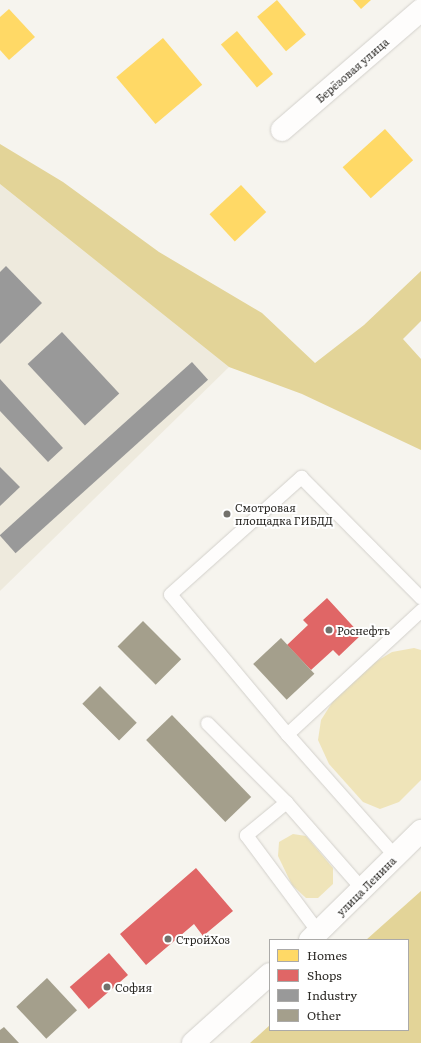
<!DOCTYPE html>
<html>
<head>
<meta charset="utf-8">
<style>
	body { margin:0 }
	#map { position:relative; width:421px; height:1043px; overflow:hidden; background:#f6f4ee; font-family:Literata,serif }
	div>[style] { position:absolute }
	.built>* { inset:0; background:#eeeadd }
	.green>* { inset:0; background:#efe4b9 }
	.forest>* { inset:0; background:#e3d498 }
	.homes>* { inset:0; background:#ffd966; transform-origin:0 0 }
	.shops>* { inset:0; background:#e06666; transform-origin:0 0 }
	.industry>* { inset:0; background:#999; transform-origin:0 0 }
	.building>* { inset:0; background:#a49f8c; transform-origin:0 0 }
	.roads { filter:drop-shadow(0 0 1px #d2d0cb) drop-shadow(0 0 1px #d2d0cb) }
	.service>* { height:13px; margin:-6.5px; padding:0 6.5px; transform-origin:6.5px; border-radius:6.5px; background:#fefdfc }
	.minor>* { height:22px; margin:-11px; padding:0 11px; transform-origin:11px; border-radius:11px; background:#fefdfc }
	.secondary>* { height:22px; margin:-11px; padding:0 11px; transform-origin:11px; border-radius:11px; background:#fefdfc }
	.dots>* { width:11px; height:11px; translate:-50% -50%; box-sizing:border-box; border:2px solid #fff; border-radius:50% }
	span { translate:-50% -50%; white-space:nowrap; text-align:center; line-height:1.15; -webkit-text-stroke:4px #fff; paint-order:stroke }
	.street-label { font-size:11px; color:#2c2a26 }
	.poi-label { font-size:11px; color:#2c2a26 }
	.left { translate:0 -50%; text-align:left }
	.legend { position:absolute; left:269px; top:939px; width:140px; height:92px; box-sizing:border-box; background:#fff; border:1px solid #abaaa8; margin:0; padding:5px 7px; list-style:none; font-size:12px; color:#2c2a26 }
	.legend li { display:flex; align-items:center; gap:8px; height:20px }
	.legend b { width:20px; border:1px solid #abaaa8 }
</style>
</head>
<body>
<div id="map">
	<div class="built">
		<i style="clip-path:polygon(0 184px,229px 367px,0 591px)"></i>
	</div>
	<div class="green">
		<i style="clip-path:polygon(414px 648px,421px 650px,421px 780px,399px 802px,380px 809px,363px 802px,329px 764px,318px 740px,321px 720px,335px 698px,362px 670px,392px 652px)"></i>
		<i style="clip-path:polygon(293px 834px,306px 836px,333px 868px,333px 884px,318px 898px,306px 898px,292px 885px,278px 856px,279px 842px)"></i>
	</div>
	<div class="forest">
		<i style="clip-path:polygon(0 144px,63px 182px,159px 252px,262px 313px,315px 363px,364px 325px,421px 271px,421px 321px,403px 339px,421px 359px,421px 450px,302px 394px,229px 367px,0 184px)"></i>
		<i style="clip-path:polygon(421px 891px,421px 1043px,250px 1043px,270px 1025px,270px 1030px,408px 1030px,408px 940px,366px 940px)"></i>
	</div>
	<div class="homes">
		<i style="left:277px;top:0;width:45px;height:26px;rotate:50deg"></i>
		<i style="clip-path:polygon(353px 0,371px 0,361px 9px)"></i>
		<i style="clip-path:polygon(9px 9px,35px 37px,9px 60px,0 50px,0 17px)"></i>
		<i style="left:237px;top:31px;width:56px;height:21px;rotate:50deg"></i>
		<i style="left:163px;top:38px;width:61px;height:61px;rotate:50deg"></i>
		<i style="left:385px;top:129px;width:42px;height:57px;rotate:48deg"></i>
		<i style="left:241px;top:185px;width:37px;height:43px;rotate:47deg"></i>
	</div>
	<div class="shops">
		<i style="clip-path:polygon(327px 598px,361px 635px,339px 656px,333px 650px,311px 670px,287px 645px,308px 625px,303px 620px)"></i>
		<i style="clip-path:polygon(196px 868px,233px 911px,203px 936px,194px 924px,146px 965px,120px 934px)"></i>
		<i style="left:109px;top:953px;width:29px;height:52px;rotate:49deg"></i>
	</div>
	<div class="industry">
		<i style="clip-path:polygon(6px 266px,42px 303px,0 344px,0 272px)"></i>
		<i style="left:62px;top:332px;width:84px;height:47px;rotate:47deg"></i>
		<i style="left:192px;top:362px;width:24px;height:259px;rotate:48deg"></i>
		<i style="clip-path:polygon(0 379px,63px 448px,48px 462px,0 411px)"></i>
		<i style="clip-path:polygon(0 467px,20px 487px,0 506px)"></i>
	</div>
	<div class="building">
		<i style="left:143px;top:621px;width:54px;height:36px;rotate:45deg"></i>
		<i style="left:281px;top:638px;width:49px;height:38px;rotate:47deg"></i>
		<i style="left:100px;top:686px;width:52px;height:25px;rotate:45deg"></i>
		<i style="left:172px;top:715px;width:114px;height:36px;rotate:46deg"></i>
		<i style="left:47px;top:978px;width:44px;height:42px;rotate:47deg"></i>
		<i style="clip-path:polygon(4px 1027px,19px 1043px,0 1043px,0 1030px)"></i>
	</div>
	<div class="roads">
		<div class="service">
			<i style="left:207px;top:723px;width:112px;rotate:45deg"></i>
			<i style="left:286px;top:802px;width:117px;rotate:48.8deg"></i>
			<i style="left:287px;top:734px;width:183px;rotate:-42.8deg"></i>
			<i style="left:286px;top:802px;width:52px;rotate:140.5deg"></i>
			<i style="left:246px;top:835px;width:122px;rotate:53.3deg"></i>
			<i style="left:395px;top:856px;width:163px;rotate:-131.5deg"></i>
			<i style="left:287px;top:734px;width:182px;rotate:-129.9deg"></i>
			<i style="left:170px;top:594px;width:176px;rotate:-41.8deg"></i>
			<i style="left:301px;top:477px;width:170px;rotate:45.2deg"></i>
		</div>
		<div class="minor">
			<i style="left:282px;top:130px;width:184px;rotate:-40.8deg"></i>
		</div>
		<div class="secondary">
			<i style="left:310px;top:940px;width:156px;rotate:-44.5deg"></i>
			<i style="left:193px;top:1043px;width:103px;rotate:-41.9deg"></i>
		</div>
	</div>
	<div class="dots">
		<i style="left:227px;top:514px;background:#73716c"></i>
		<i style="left:329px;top:630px;background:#73716c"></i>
		<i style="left:168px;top:939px;background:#73716c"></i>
		<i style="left:107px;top:987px;background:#73716c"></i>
	</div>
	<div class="street-label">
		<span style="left:352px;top:70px;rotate:-41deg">Берёзовая улица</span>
		<span style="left:366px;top:886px;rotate:-45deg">улица Ленина</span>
	</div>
	<div class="poi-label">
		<span class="left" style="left:235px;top:514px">Смотровая<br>площадка ГИБДД</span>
		<span class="left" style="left:337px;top:630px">Роснефть</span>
		<span class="left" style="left:176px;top:939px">СтройХоз</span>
		<span class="left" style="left:115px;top:987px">София</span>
	</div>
	<ul class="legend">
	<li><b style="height:11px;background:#ffd966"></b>Homes</li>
	<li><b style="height:11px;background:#e06666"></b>Shops</li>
	<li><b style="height:11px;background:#999"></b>Industry</li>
	<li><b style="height:11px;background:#a49f8c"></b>Other</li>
	</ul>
</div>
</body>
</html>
